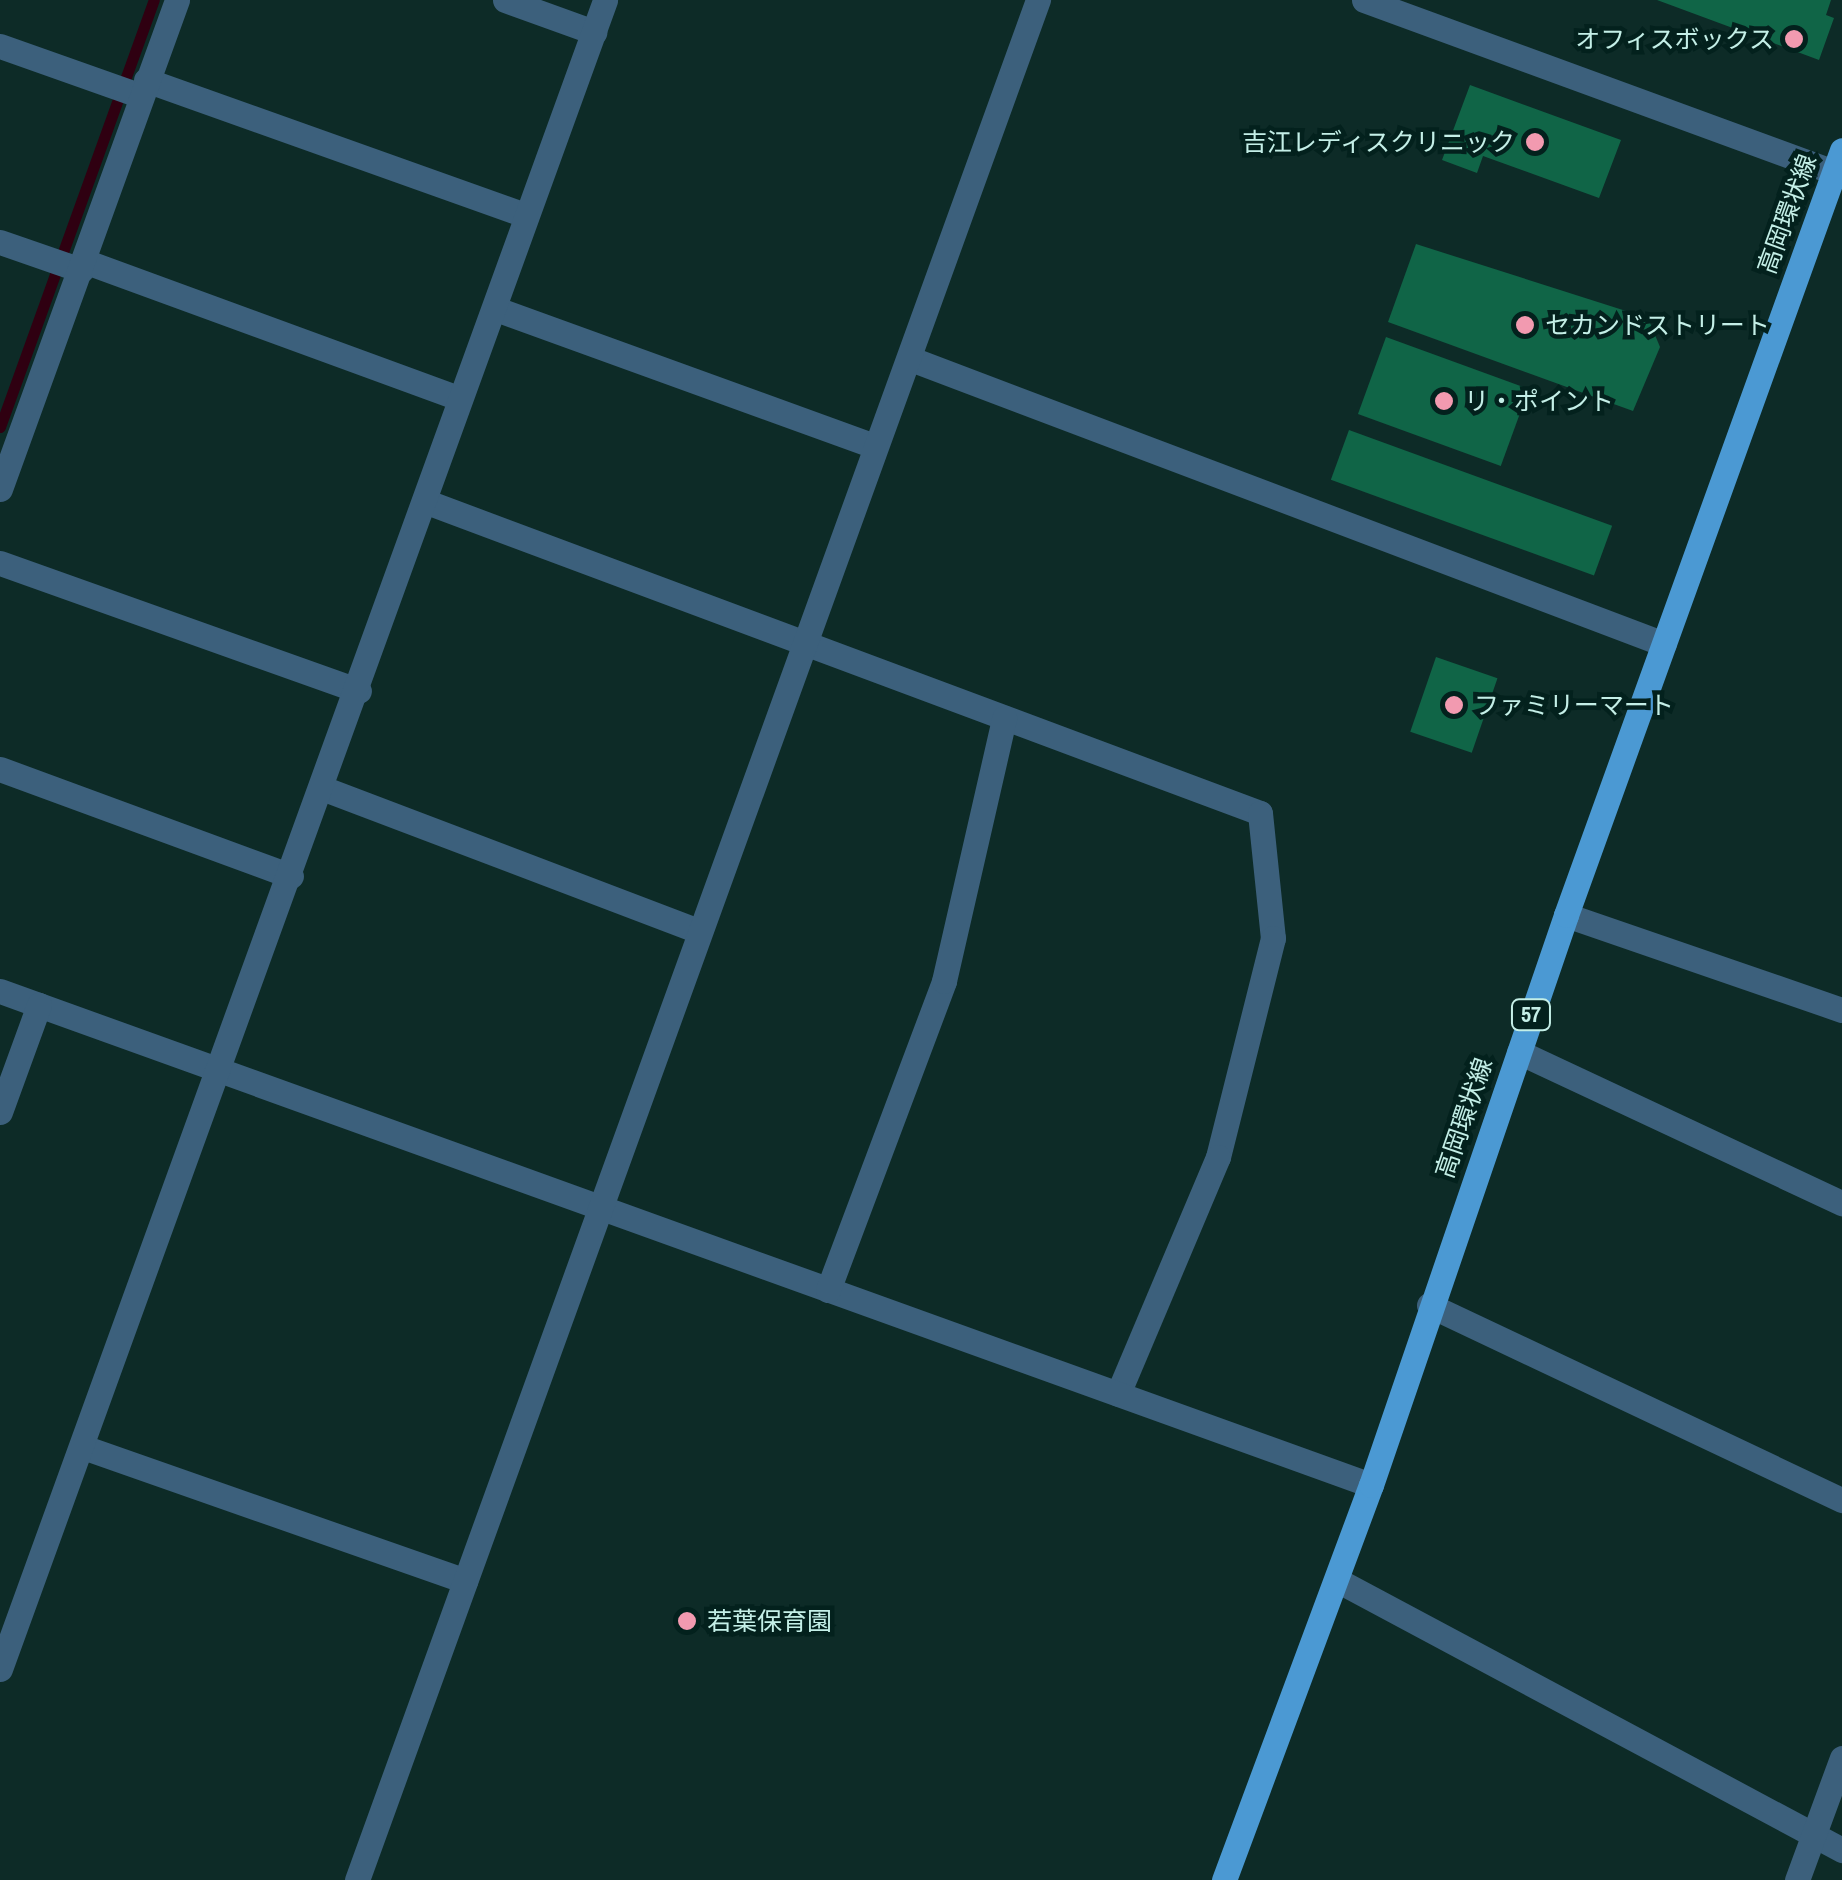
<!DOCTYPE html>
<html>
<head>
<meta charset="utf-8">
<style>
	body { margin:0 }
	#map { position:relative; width:1842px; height:1880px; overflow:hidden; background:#0d2b27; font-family:"Archivo Narrow","Noto Sans JP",sans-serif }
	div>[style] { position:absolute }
	.stream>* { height:11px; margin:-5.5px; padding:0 5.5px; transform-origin:5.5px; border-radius:5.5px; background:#2f0011 }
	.building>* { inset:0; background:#106547; transform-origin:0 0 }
	.street>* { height:25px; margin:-12.5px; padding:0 12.5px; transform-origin:12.5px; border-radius:12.5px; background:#3c607c }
	.primary>* { height:25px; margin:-12.5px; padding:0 12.5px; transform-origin:12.5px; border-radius:12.5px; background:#4b99d3 }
	.dots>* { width:28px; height:28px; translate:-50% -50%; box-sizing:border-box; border:5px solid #03211d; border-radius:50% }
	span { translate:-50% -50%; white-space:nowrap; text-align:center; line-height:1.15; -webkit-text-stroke:9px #03211d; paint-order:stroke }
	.shield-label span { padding:2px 8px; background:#03211d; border:2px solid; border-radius:8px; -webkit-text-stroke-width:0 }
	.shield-label { font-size:22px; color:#c4efe7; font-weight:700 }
	.poi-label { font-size:25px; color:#c4efe7 }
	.right { translate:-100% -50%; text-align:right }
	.left { translate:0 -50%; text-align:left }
	.street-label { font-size:25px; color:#c4efe7 }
</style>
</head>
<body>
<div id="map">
	<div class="stream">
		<i style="left:0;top:427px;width:454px;rotate:-70.2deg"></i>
	</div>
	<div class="building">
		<i style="clip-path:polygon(1657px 0,1831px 0,1826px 15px,1834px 18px,1819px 60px)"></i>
		<i style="clip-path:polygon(1470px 85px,1621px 140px,1599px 198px,1483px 156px,1477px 173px,1442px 160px)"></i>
		<i style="clip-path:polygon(1416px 244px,1648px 318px,1660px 347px,1633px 411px,1388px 322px)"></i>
		<i style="left:1386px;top:337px;width:152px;height:82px;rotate:20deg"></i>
		<i style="left:1349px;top:430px;width:280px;height:53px;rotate:20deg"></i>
		<i style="left:1436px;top:657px;width:65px;height:79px;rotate:19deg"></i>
	</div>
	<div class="street">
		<i style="left:505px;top:0;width:95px;rotate:19.8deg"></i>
		<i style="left:1364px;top:0;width:509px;rotate:20.11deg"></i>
		<i style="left:0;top:46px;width:150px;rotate:19.5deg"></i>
		<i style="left:146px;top:80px;width:400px;rotate:19.6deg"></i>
		<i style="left:0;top:242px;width:86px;rotate:19.1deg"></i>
		<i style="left:84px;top:261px;width:399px;rotate:20.1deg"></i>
		<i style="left:496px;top:309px;width:403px;rotate:19.9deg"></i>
		<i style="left:911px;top:359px;width:805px;rotate:20.73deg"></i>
		<i style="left:0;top:489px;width:520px;rotate:-70.1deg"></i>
		<i style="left:427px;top:502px;width:889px;rotate:20.47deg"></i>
		<i style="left:1260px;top:813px;width:126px;rotate:84.1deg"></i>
		<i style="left:1273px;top:938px;width:226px;rotate:104.1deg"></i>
		<i style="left:1218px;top:1157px;width:257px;rotate:112.9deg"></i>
		<i style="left:0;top:563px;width:381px;rotate:19.6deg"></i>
		<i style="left:0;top:769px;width:310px;rotate:20.2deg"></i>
		<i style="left:322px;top:788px;width:403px;rotate:20.8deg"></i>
		<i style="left:1566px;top:915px;width:292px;rotate:19deg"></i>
		<i style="left:0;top:991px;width:1457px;rotate:19.82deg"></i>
		<i style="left:1519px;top:1052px;width:357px;rotate:25.1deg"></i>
		<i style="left:0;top:1112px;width:114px;rotate:-70deg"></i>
		<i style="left:828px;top:1290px;width:330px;rotate:-69.4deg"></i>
		<i style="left:944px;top:981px;width:270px;rotate:-77.1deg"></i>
		<i style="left:1429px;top:1305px;width:457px;rotate:25.3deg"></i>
		<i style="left:83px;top:1447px;width:405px;rotate:19.3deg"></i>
		<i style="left:1337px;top:1580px;width:573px;rotate:28.13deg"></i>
		<i style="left:0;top:1669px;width:1775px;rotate:-70.07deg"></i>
		<i style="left:357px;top:1880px;width:2000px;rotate:-70.09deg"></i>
		<i style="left:1797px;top:1880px;width:130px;rotate:-69.8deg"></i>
	</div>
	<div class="primary">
		<i style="left:1224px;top:1880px;width:421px;rotate:-69.6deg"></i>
		<i style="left:1371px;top:1485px;width:602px;rotate:-71.11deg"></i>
		<i style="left:1566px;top:915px;width:813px;rotate:-70.16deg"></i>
	</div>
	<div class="dots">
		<i style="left:1794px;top:39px;background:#f29ab0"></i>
		<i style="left:1535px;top:142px;background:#f29ab0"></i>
		<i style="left:1525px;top:325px;background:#f29ab0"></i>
		<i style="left:1444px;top:401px;background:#f29ab0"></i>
		<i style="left:1454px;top:705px;background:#f29ab0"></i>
		<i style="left:687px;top:1621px;background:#f29ab0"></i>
	</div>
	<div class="shield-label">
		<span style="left:1531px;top:1015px">57</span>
	</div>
	<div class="poi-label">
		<span class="right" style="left:1774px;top:39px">オフィスボックス</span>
		<span class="right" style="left:1515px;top:142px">吉江レディスクリニック</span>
		<span class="left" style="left:1545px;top:325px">セカンドストリート</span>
		<span class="left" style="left:1464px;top:401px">リ・ポイント</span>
		<span class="left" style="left:1474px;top:705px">ファミリーマート</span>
		<span class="left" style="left:707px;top:1621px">若葉保育園</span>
	</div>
	<div class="street-label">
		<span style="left:1787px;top:214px;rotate:-70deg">高岡環状線</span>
		<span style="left:1464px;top:1118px;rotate:-71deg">高岡環状線</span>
	</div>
</div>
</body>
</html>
